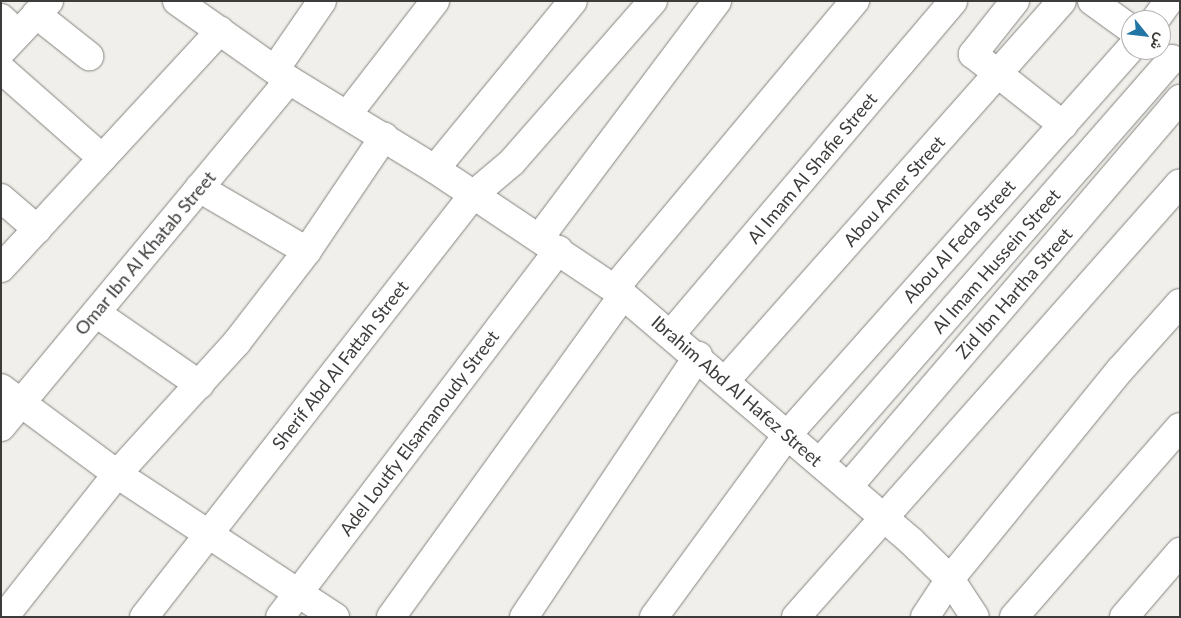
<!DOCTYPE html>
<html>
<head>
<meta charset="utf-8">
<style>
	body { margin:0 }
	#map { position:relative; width:1181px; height:618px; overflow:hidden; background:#f1efeb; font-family:Lato,Vazirmatn,sans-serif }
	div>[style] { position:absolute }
	.roads { filter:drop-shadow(0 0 1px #84837f) drop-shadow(0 0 1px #84837f) }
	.minor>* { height:28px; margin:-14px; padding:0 14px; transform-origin:14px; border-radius:14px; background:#fff }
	span { translate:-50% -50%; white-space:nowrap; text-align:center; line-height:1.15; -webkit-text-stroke:4.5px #fff; paint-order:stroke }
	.street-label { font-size:18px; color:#3d3c3a }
	.frame { position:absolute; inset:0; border:2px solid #3d3c3a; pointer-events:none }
	.north { position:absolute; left:1121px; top:10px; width:50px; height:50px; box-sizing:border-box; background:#fff; border:1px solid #b1b1b0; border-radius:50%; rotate:119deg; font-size:14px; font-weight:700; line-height:20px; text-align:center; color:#3d3c3a }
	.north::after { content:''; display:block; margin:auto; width:18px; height:22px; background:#2176a6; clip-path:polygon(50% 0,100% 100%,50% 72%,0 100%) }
</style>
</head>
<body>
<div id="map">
	<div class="roads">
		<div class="minor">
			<i style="left:177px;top:1px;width:137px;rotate:35.2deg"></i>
			<i style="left:289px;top:80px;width:171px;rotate:31.4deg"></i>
			<i style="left:435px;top:169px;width:226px;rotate:33.8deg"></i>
			<i style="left:623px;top:295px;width:379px;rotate:40.5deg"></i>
			<i style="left:911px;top:541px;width:54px;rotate:44.3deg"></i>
			<i style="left:950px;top:579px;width:45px;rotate:56.7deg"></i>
			<i style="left:1015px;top:1px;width:68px;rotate:128.4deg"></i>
			<i style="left:973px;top:54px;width:115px;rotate:38.3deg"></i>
			<i style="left:1092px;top:1px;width:48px;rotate:35.7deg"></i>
			<i style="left:36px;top:14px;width:68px;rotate:38.4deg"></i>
			<i style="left:1px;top:18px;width:23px;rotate:43deg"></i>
			<i style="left:1155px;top:20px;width:24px;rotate:-54deg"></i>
			<i style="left:1px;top:52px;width:70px;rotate:-46.7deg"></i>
			<i style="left:276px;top:68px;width:81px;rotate:-55.5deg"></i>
			<i style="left:1px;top:69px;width:135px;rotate:41.4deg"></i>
			<i style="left:347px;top:115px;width:144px;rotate:-52.3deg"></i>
			<i style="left:435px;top:169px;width:217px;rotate:-50.6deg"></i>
			<i style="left:199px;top:188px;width:125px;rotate:30.3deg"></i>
			<i style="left:1px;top:198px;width:48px;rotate:40.7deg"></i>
			<i style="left:540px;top:237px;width:295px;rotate:-53.1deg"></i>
			<i style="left:1px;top:268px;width:323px;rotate:-47.3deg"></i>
			<i style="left:614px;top:289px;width:376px;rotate:-50.1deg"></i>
			<i style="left:96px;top:313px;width:126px;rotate:34.7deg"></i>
			<i style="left:671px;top:334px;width:436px;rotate:-49.7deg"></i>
			<i style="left:726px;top:380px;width:506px;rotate:-48.44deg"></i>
			<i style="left:1px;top:388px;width:144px;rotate:36.6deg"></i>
			<i style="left:117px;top:474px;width:261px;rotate:33.3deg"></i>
			<i style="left:1px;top:427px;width:451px;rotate:-50.3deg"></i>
			<i style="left:820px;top:462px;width:535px;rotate:-48.86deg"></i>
			<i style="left:848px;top:487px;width:511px;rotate:-49.45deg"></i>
			<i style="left:4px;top:617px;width:182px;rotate:-51.7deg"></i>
			<i style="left:117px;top:474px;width:178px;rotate:-47.7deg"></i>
			<i style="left:237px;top:342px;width:115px;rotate:-52.4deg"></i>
			<i style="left:307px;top:251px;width:138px;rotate:-56deg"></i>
			<i style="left:144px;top:617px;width:535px;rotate:-52.06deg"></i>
			<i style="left:473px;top:195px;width:51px;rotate:-40.2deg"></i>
			<i style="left:512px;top:162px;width:214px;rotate:-48.8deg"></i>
			<i style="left:280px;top:617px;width:461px;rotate:-52.8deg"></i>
			<i style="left:391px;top:617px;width:397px;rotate:-54.2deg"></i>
			<i style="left:524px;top:617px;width:314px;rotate:-56.3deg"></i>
			<i style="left:654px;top:617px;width:227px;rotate:-53.8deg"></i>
			<i style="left:788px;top:434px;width:516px;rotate:-48.38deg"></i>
			<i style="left:796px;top:617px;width:579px;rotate:-48.5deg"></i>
			<i style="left:925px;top:617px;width:45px;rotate:-56.7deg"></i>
			<i style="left:950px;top:579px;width:269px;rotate:-50.9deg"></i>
			<i style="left:1120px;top:370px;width:90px;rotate:-48.2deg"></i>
			<i style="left:1014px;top:617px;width:252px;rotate:-48.9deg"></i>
			<i style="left:1124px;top:617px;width:86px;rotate:-49.3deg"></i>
		</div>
	</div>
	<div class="street-label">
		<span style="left:812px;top:168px;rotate:-50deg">Al Imam Al Shafie Street</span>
		<span style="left:894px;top:191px;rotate:-48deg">Abou Amer Street</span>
		<span style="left:959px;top:241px;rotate:-48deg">Abou Al Feda Street</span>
		<span style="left:145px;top:253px;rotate:-50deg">Omar Ibn Al Khatab Street</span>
		<span style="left:996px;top:261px;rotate:-49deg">Al Imam Hussein Street</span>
		<span style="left:1014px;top:293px;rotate:-49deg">Zid Ibn Hartha Street</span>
		<span style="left:340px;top:365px;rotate:-52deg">Sherif Abd Al Fattah Street</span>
		<span style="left:737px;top:391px;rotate:41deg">Ibrahim Abd Al Hafez Street</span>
		<span style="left:419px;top:433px;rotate:-53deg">Adel Loutfy Elsamanoudy Street</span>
	</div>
	<div class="frame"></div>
	<div class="north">ش</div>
</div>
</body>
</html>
